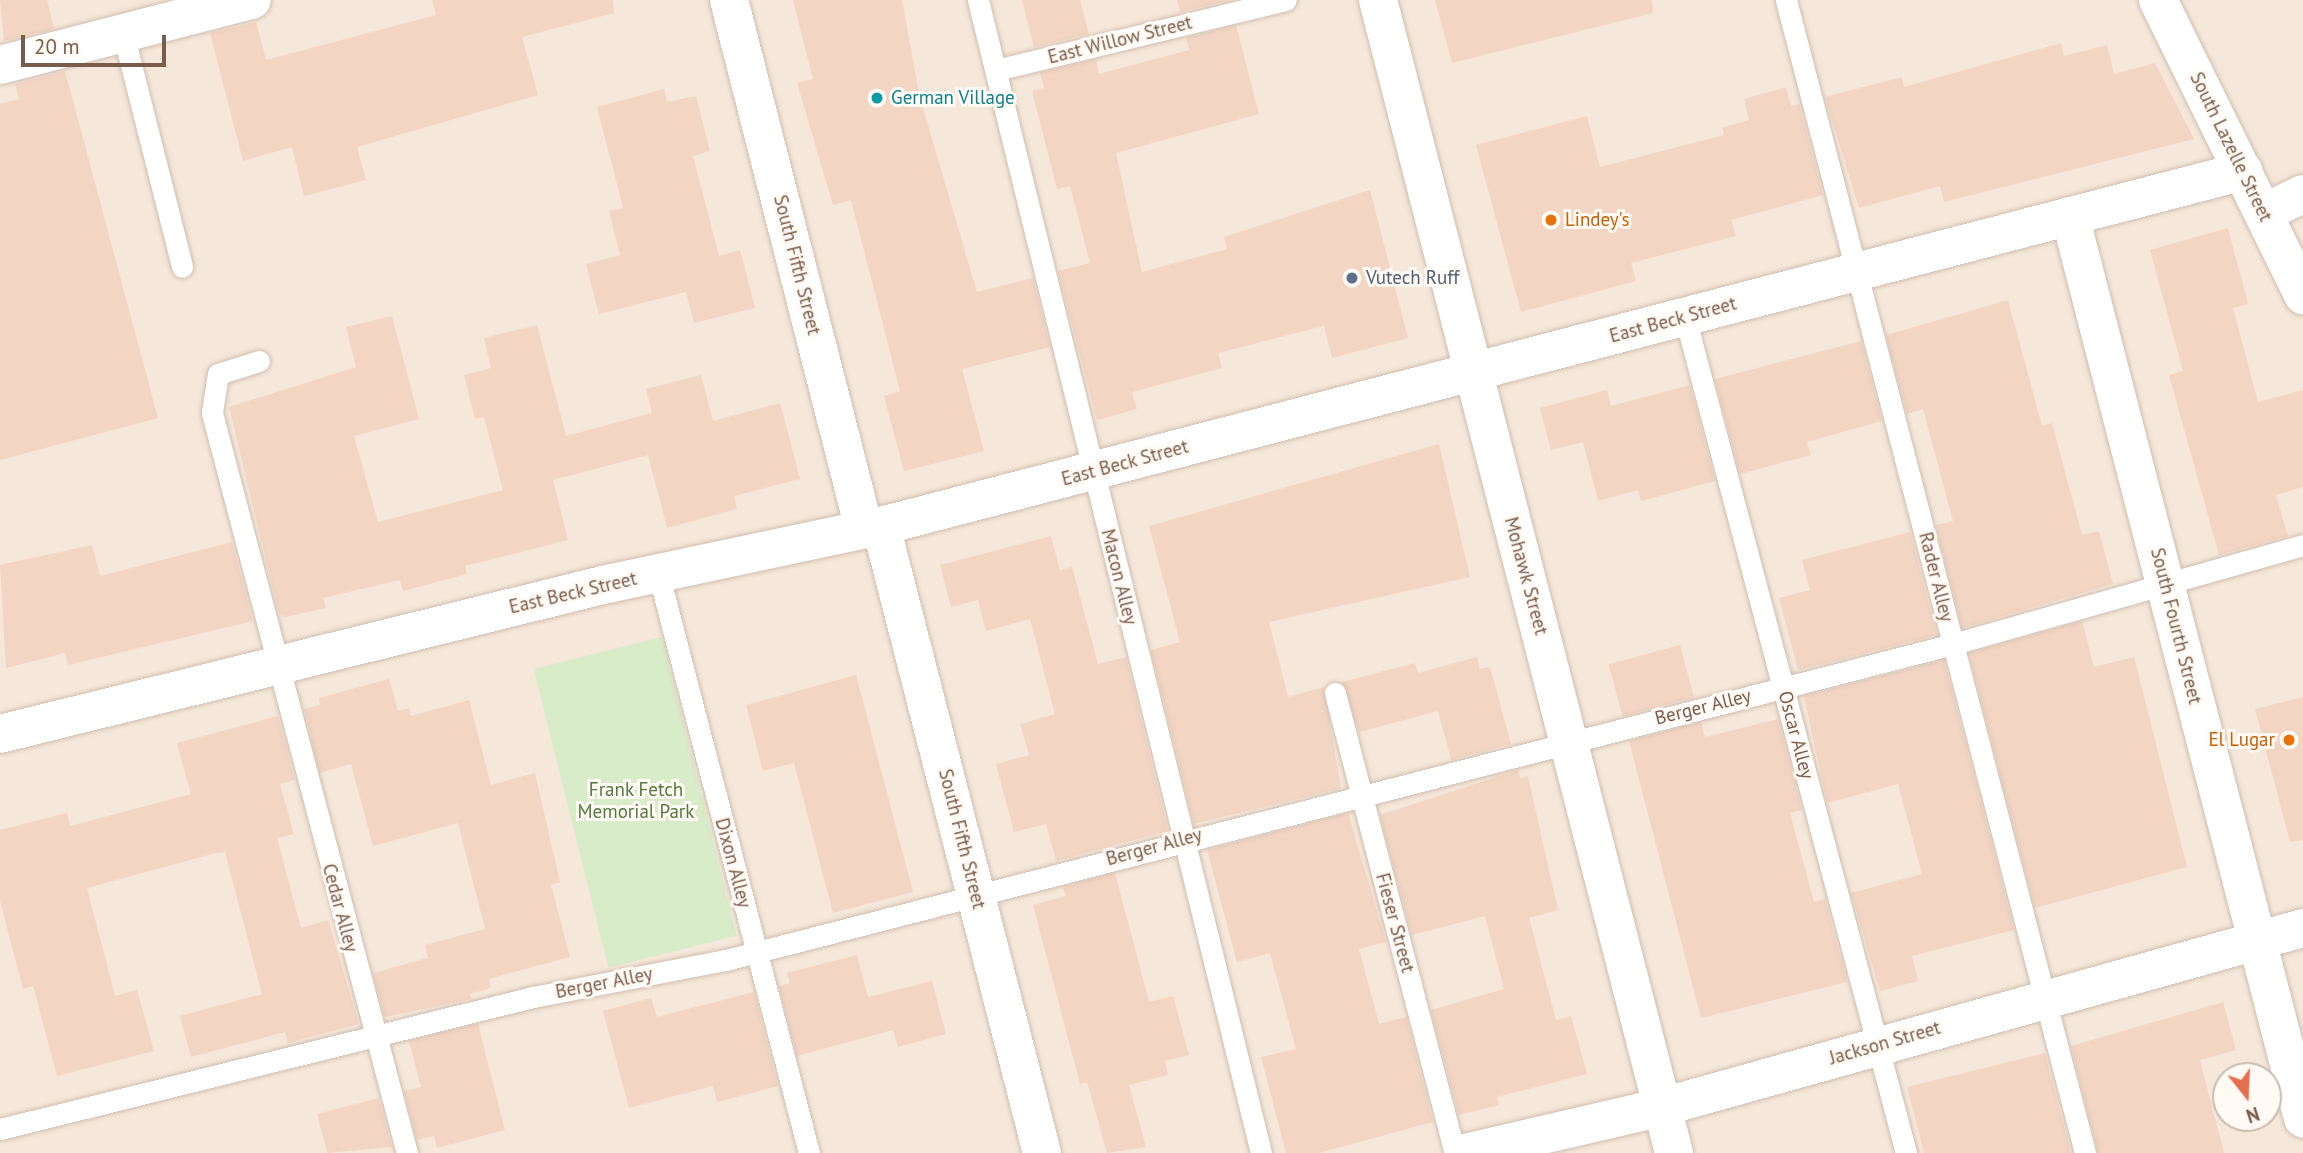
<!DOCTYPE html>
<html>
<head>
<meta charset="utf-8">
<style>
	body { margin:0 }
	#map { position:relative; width:2303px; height:1153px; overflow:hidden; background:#fdf6ec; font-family:"PT Sans",sans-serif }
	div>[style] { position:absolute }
	.residential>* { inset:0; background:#f5e8da }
	.green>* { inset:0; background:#d8ecc9; transform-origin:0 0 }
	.building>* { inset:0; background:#f3d5c3; transform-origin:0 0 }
	.roads { filter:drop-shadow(0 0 2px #d1beb0) drop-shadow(0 0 2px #d1beb0) }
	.service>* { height:21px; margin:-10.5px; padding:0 10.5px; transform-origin:10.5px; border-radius:10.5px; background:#fff }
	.minor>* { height:38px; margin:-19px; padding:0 19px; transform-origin:19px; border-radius:19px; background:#fff }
	.dots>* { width:19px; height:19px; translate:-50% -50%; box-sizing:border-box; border:4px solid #fffaf3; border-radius:50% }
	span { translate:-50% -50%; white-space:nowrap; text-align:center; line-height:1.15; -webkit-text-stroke:6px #fffaf3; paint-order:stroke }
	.street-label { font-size:19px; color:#7a5c4d }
	.culture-label { font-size:19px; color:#0d838f }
	.left { translate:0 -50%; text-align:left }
	.food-label { font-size:19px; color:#c56008 }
	.right { translate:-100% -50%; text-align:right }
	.service-label { font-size:19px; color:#4e5e75 }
	.park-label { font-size:19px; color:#537a41 }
	.north { position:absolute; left:2212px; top:1062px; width:70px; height:70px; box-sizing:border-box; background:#fffaf3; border:2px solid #cabbb1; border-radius:50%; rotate:162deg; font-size:19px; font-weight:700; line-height:28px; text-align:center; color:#7a5c4d }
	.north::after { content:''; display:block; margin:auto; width:24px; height:32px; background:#e76f51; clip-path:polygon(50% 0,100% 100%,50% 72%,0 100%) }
	.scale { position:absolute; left:21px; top:35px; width:145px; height:32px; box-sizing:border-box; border:4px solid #7a5c4d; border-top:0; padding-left:9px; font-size:21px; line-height:24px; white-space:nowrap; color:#7a5c4d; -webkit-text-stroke:5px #fffaf3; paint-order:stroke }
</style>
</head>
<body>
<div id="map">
	<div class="residential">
		<i style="clip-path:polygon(evenodd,0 0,2303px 0,2303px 1153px,0 1153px,0 0,2226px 1076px,2268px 1076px,2268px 1118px,2226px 1118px,2226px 1076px)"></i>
	</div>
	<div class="green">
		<i style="left:662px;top:637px;width:308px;height:132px;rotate:76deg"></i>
	</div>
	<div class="building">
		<i style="clip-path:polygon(0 0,47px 0,54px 29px,4px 41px)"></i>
		<i style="clip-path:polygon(432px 0,613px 0,614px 13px,522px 37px,538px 95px,357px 147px,366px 180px,304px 196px,292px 147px,243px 161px,210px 33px,256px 22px,266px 60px,436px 15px)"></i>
		<i style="clip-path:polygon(793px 0,902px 0,920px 98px,977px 292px,1033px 278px,1050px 347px,962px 369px,984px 451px,904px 471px,884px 396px,900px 391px,851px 200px,833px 205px,797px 83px,813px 79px)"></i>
		<i style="clip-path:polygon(1022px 0,1080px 0,1089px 34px,1034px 47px)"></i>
		<i style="clip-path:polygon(1177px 0,1230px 0,1180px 12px)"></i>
		<i style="clip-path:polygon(1435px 0,1652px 0,1653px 13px,1452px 63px)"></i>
		<i style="clip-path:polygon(1236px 25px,1259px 114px,1116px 153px,1142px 272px,1227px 249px,1224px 237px,1370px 190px,1408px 338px,1332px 358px,1324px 326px,1218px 353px,1222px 368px,1132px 392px,1137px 409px,1097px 420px,1058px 271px,1090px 263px,1070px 186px,1057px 189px,1032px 91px,1044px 88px,1040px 73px,1096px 59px,1099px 74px,1189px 50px,1186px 38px)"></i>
		<i style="clip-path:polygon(2061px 43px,2064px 56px,2107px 45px,2114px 74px,2155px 63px,2194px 139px,1944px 202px,1940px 186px,1859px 208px,1825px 97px,1902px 77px,1904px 87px)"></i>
		<i style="clip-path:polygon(65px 71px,158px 418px,0 460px,0 104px,19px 99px,15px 84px)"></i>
		<i style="clip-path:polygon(1786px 87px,1791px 106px,1799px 104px,1823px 195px,1731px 220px,1736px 236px,1631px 263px,1636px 281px,1521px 312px,1476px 145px,1587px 116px,1600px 167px,1724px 135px,1722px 128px,1749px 120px,1744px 99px)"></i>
		<i style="clip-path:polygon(664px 89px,667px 102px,696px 96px,710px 151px,693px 156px,719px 256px,740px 250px,755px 308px,694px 323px,686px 292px,599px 314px,586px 264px,620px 255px,609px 211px,623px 208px,597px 107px)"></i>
		<i style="clip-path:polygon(2228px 228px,2248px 304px,2233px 308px,2258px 402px,2303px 390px,2303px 487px,2276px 495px,2288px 536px,2219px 555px,2169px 375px,2183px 371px,2150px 250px)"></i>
		<i style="clip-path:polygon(2008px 300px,2042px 426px,2052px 423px,2082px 535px,2099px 531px,2113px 584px,1962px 628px,1936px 525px,1953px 521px,1923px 409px,1907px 414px,1886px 335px)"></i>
		<i style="clip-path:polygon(392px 316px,419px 419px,354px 436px,378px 522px,503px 490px,484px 417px,475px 419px,464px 375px,491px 368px,484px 338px,537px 325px,566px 436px,652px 413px,646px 389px,701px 375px,713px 421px,780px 403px,800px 479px,734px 496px,737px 509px,667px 528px,648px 455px,553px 480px,568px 540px,465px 566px,467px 574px,403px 591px,400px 580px,323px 598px,326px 608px,286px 617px,279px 614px,229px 407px,356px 367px,346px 327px)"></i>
		<i style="clip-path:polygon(1861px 341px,1882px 421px,1807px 442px,1811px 455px,1740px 474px,1715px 379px)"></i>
		<i style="clip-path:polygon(1690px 385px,1715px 481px,1641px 501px,1638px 490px,1598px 501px,1583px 442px,1551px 450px,1540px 408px,1607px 390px,1611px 406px)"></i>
		<i style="clip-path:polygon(1439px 444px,1470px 577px,1269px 622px,1288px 697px,1324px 687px,1341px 788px,1194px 824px,1151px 650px,1180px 642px,1149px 526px)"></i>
		<i style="clip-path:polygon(1910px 532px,1937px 635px,1798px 670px,1779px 598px,1810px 590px,1802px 560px)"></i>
		<i style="clip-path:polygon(1051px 536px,1060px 570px,1072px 567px,1098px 664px,1126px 657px,1168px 831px,1056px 861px,1046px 824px,1014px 832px,996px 764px,1029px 755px,1020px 724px,1055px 714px,1030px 619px,986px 631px,978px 600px,951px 607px,940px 565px)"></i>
		<i style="clip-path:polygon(232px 542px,253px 621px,68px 665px,65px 653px,6px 668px,0 565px,92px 545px,100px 576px)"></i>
		<i style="clip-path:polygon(2082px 621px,2094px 667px,2134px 657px,2187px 867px,2035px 908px,1969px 653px)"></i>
		<i style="left:1680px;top:645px;width:54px;height:74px;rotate:75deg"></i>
		<i style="clip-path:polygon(1477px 657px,1480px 669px,1490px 667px,1511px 744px,1451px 760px,1438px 711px,1359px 732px,1342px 682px,1415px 663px,1418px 673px)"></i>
		<i style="clip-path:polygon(1944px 660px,2014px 930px,1912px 956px,1918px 981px,1880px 991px,1851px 893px,1922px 874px,1898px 784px,1827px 803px,1804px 696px)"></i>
		<i style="clip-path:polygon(856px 675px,913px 892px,833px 913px,794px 763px,763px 771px,746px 705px)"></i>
		<i style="clip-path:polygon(389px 679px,398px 711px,409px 708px,411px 716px,469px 700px,491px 785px,535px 773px,560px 882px,551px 885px,570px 957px,489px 979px,491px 988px,470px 994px,471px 999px,385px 1017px,373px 973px,428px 958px,425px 945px,485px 929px,458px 823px,373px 846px,351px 764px,320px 773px,304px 709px,320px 705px,319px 698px)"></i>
		<i style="clip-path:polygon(2303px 697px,2303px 840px,2290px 842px,2255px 709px)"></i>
		<i style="clip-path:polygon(278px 716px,295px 780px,280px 784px,294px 834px,277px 838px,301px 928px,328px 920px,359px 1024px,288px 1043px,285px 1032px,191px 1057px,180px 1016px,262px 994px,225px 852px,216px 853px,87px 888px,115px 996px,137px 990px,154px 1051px,57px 1076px,33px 986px,23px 989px,0 901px,0 830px,67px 813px,70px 826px,191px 794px,177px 743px)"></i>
		<i style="clip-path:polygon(1778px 719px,1802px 810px,1790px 813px,1814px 902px,1825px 899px,1847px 982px,1701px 1018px,1629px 741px,1701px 722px,1705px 737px)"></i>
		<i style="clip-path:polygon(1518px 770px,1520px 778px,1528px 776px,1558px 910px,1529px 918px,1556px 1020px,1571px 1016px,1587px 1074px,1497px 1097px,1499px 1105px,1459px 1115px,1431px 1010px,1504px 989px,1485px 916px,1412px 935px,1380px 815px)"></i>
		<i style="clip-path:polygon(1348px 813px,1386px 942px,1359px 949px,1379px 1024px,1406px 1017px,1433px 1122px,1319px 1153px,1286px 1153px,1261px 1057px,1296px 1049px,1270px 953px,1237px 962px,1207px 850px)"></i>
		<i style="clip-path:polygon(1115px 873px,1149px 1002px,1173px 996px,1189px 1055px,1165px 1061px,1168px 1075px,1129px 1085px,1146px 1147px,1107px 1153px,1087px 1082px,1080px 1084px,1033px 905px,1066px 896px,1063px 887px)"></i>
		<i style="clip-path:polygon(857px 955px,868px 997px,932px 981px,946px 1034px,898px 1047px,893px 1030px,797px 1056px,779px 986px,790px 983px,787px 973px)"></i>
		<i style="clip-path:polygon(754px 992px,778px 1086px,717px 1102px,713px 1086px,629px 1108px,603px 1011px,651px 998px,657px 1017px)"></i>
		<i style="clip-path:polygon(2223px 1002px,2236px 1050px,2200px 1060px,2224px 1153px,2098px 1153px,2071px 1046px)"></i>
		<i style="clip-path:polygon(478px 1024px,505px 1130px,437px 1148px,434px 1136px,417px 1140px,404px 1091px,421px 1087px,409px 1041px)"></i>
		<i style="clip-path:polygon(2045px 1053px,2071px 1153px,1924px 1153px,1907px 1087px)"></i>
		<i style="clip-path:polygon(379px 1098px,392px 1147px,327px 1153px,317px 1114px)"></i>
	</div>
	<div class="roads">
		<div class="service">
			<i style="left:978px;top:0;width:1187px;rotate:76.21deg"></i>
			<i style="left:1786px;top:0;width:1191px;rotate:75.46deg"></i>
			<i style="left:123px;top:33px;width:241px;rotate:75.8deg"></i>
			<i style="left:996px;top:70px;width:298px;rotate:-13.6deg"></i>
			<i style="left:1685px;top:317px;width:865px;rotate:75.19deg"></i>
			<i style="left:259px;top:361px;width:43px;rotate:162.4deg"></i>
			<i style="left:218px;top:374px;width:39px;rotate:99deg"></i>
			<i style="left:212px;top:413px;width:765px;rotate:75.24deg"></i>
			<i style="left:658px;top:572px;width:600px;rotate:75.43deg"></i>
			<i style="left:1335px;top:693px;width:475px;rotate:75.4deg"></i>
			<i style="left:0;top:1129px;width:549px;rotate:-13.91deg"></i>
			<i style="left:533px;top:997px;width:197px;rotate:-10.9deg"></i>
			<i style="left:726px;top:960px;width:1267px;rotate:-14.44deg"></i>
			<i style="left:1953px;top:644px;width:364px;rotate:-15.8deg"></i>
		</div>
		<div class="minor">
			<i style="left:729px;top:0;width:546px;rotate:75.68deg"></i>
			<i style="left:1378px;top:0;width:1190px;rotate:75.6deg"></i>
			<i style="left:2158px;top:0;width:329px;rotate:63.8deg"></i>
			<i style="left:0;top:65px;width:260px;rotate:-14.5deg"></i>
			<i style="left:2264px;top:213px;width:43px;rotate:-26deg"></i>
			<i style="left:2070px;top:216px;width:932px;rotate:75.52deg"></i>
			<i style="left:881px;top:526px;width:647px;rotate:75.6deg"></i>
			<i style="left:0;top:734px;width:621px;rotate:-13.88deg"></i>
			<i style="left:603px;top:585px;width:284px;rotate:-12deg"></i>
			<i style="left:881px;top:526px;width:1408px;rotate:-14.6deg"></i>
			<i style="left:1465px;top:1153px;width:202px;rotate:-13.1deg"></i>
			<i style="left:1662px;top:1107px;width:666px;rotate:-15.6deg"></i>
		</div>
	</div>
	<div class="dots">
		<i style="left:877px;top:98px;background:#0f9aa8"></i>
		<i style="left:1551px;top:220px;background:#e8710a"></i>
		<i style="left:1352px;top:278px;background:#5c6f8a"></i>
		<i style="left:2289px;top:740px;background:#e8710a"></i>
	</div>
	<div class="street-label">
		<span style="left:1120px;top:40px;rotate:-14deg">East Willow Street</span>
		<span style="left:2231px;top:147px;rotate:64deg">South Lazelle Street</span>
		<span style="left:797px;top:265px;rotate:76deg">South Fifth Street</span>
		<span style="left:1673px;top:320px;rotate:-15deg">East Beck Street</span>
		<span style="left:1125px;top:463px;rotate:-15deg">East Beck Street</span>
		<span style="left:1526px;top:576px;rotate:75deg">Mohawk Street</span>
		<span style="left:1119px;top:577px;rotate:76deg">Macon Alley</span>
		<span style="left:1936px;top:577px;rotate:76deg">Rader Alley</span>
		<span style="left:573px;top:593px;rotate:-13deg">East Beck Street</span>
		<span style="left:2176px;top:626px;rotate:76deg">South Fourth Street</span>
		<span style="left:1703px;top:707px;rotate:-14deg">Berger Alley</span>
		<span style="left:1796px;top:735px;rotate:75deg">Oscar Alley</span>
		<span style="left:962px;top:839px;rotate:76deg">South Fifth Street</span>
		<span style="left:1154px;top:847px;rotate:-15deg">Berger Alley</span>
		<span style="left:733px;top:863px;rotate:75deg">Dixon Alley</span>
		<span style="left:340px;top:908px;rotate:75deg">Cedar Alley</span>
		<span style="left:1395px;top:923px;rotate:75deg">Fieser Street</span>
		<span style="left:604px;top:983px;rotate:-11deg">Berger Alley</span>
		<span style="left:1885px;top:1043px;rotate:-16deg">Jackson Street</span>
	</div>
	<div class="culture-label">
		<span class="left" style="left:891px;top:98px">German Village</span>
	</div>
	<div class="food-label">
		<span class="left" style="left:1565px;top:220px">Lindey's</span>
		<span class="right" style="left:2275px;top:740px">El Lugar</span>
	</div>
	<div class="service-label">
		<span class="left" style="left:1366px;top:278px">Vutech Ruff</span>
	</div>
	<div class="park-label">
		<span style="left:636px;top:801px">Frank Fetch<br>Memorial Park</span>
	</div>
	<div class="north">N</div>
	<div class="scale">20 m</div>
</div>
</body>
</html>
